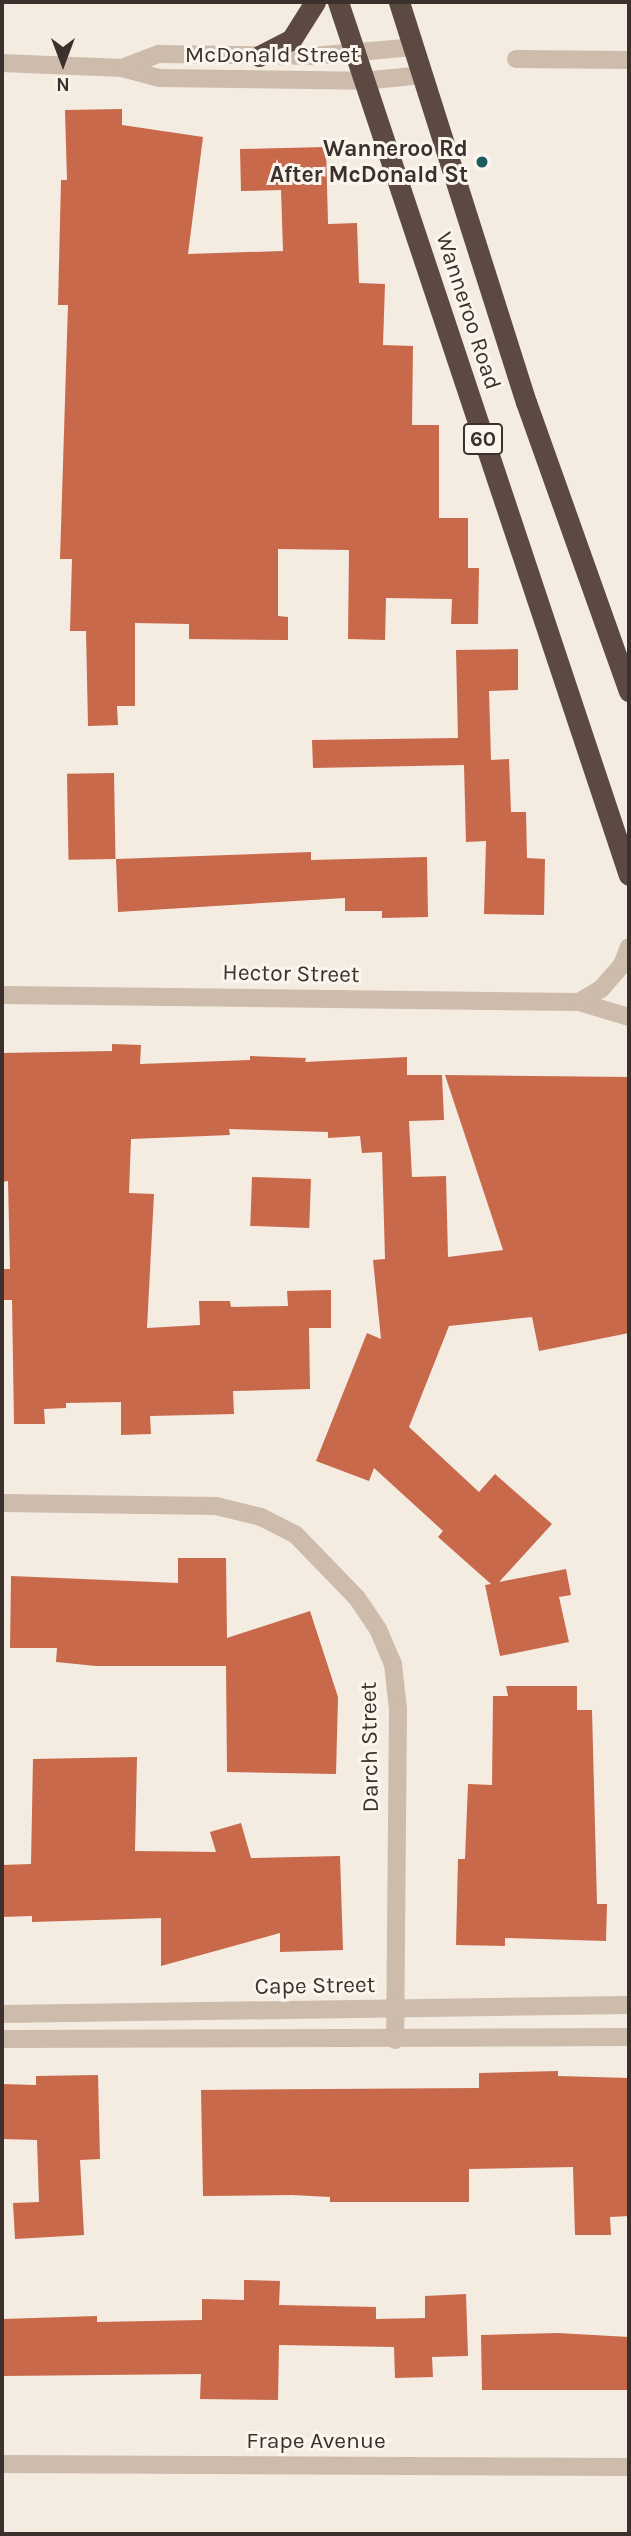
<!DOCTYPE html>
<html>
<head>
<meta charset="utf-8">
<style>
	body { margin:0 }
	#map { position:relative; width:631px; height:2536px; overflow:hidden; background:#f4ebe1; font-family:Karla,sans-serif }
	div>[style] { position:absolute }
	.building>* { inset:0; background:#c8694b; transform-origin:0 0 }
	.minor>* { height:18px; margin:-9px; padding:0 9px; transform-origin:9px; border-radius:9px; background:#cdbbac }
	.highway>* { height:21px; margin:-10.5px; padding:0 10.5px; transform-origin:10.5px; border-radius:10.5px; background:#5c4a42 }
	.dots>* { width:19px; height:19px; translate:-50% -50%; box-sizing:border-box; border:4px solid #fbf5ee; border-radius:50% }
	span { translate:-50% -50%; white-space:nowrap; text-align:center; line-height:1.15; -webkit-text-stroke:6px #fbf5ee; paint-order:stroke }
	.shield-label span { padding:2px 5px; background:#fbf5ee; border:2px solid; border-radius:5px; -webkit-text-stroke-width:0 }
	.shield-label { font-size:21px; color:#3b302b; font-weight:700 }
	.street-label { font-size:23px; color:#3b302b }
	.poi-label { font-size:23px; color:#3b302b; font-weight:700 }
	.right { translate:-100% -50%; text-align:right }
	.frame { position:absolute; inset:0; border:4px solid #3b302b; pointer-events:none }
	.north { position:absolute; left:28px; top:28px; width:70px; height:70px; -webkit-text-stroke:5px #fbf5ee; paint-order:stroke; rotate:180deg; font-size:19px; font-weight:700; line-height:28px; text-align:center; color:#3b302b }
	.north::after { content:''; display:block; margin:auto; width:24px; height:32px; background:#3b302b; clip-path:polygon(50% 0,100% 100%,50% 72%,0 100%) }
</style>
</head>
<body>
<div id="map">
	<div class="building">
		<i style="clip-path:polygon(122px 109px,122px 125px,203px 137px,188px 254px,283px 251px,281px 190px,241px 191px,240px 149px,326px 147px,328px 224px,357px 223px,359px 283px,385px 284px,383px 345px,413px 346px,412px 425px,439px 425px,439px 518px,468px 518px,468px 568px,479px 568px,478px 624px,451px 624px,452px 599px,386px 598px,385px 640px,348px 639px,349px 550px,278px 549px,278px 616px,288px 617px,288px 640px,189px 639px,189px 624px,135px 623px,135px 706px,117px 706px,118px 725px,88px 726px,86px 631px,70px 631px,72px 559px,60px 559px,68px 305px,58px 305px,61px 180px,67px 180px,65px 110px)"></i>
		<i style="clip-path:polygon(518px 649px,518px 690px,489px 691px,491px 760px,509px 759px,511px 812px,526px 812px,527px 858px,545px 859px,544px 915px,484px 914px,486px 841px,466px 842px,464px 765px,313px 768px,312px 740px,458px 738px,456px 650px)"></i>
		<i style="left:114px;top:773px;width:86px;height:47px;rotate:89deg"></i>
		<i style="clip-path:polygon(311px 852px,311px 860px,427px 857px,428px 917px,382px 918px,382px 911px,345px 911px,345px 898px,118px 912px,116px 859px)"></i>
		<i style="clip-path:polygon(112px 1044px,141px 1045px,140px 1064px,250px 1060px,250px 1056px,306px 1058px,305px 1062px,407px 1057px,407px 1075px,442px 1075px,444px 1120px,409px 1121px,412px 1177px,446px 1176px,448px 1257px,503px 1250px,445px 1075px,629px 1077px,629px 1333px,539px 1351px,532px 1317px,449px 1326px,409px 1427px,479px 1492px,495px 1474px,552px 1524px,499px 1582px,566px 1569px,571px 1595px,559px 1597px,569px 1642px,500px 1656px,485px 1585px,491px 1584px,438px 1537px,443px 1531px,374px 1468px,369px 1481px,316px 1461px,367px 1333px,381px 1339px,373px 1260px,385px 1259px,382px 1152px,362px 1153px,360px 1136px,328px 1138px,328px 1132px,229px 1129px,230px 1135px,131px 1139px,129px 1193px,154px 1194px,147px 1328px,200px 1325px,199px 1301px,230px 1301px,231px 1307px,288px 1306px,287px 1291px,331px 1290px,331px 1328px,309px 1328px,310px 1389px,233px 1391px,234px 1414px,150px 1416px,151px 1434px,121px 1435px,121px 1402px,66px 1403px,66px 1408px,44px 1409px,45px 1424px,14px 1424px,12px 1300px,2px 1300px,2px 1269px,10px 1269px,8px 1181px,3px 1182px,2px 1053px,112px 1051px)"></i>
		<i style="left:252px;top:1177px;width:59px;height:49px;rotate:2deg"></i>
		<i style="clip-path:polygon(178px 1558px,226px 1558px,227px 1638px,310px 1611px,338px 1697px,336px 1774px,227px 1772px,226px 1666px,96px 1666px,56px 1662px,57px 1648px,10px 1648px,11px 1576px,178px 1583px)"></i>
		<i style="clip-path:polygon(506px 1686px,577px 1686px,577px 1710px,592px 1710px,597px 1904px,607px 1904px,606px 1941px,505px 1938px,505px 1946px,456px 1945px,458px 1859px,465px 1859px,468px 1784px,492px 1785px,493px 1696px,508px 1696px)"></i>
		<i style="clip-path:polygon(137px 1757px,135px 1851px,216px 1852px,210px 1832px,241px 1823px,251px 1858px,340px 1856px,343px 1950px,280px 1952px,280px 1933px,161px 1966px,161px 1918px,32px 1922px,32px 1916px,2px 1917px,2px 1865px,31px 1864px,33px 1759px)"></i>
		<i style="clip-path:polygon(558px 2071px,558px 2076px,629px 2078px,629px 2216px,610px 2217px,611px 2235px,575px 2235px,573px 2167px,469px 2169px,469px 2202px,330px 2202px,330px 2197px,292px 2195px,203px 2196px,201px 2090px,479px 2088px,479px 2073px)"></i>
		<i style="clip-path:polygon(98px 2075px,100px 2159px,80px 2160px,84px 2235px,15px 2239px,13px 2203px,39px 2202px,37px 2140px,2px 2139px,2px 2084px,36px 2085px,36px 2076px)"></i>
		<i style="clip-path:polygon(244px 2280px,280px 2281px,279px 2305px,376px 2307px,376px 2319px,425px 2318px,425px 2296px,466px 2294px,468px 2356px,432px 2357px,433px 2377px,395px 2378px,394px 2347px,279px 2345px,278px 2400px,200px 2399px,201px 2374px,2px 2376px,2px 2319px,97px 2316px,97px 2322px,202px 2320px,202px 2299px,244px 2300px)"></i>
		<i style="clip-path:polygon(558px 2333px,629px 2337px,629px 2390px,482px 2390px,481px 2335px)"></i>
	</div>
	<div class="minor">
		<i style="left:516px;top:59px;width:113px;rotate:0.5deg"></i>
		<i style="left:2px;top:63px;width:120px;rotate:2.4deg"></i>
		<i style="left:122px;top:68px;width:39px;rotate:15deg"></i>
		<i style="left:160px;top:78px;width:203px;rotate:0.8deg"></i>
		<i style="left:363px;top:81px;width:60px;rotate:-5.7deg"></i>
		<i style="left:122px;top:68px;width:40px;rotate:-21deg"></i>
		<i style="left:159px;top:54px;width:153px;rotate:0.7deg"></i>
		<i style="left:312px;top:56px;width:102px;rotate:-5deg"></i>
		<i style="left:2px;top:995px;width:577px;rotate:0.7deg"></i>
		<i style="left:579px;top:1002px;width:52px;rotate:16.7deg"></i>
		<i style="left:579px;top:1002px;width:26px;rotate:-31deg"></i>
		<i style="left:601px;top:989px;width:32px;rotate:-49deg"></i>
		<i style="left:622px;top:965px;width:19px;rotate:-69deg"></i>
		<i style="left:2px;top:1503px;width:214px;rotate:0.8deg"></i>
		<i style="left:216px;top:1506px;width:46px;rotate:13.7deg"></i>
		<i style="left:261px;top:1517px;width:38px;rotate:27deg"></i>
		<i style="left:295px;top:1534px;width:89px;rotate:45.9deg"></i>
		<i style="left:357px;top:1598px;width:37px;rotate:56deg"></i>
		<i style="left:378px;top:1629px;width:38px;rotate:67deg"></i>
		<i style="left:393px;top:1664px;width:45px;rotate:83.7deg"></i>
		<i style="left:398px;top:1709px;width:331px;rotate:90.5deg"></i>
		<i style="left:2px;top:2014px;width:627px;rotate:-0.82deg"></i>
		<i style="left:2px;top:2039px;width:627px;rotate:-0.18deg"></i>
		<i style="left:2px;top:2464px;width:627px;rotate:0.27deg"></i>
	</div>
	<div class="highway">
		<i style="left:338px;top:2px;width:920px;rotate:71.57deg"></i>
		<i style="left:399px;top:2px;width:420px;rotate:72.4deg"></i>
		<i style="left:526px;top:402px;width:307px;rotate:70.4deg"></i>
		<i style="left:259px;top:56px;width:36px;rotate:-27deg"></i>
		<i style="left:291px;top:40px;width:45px;rotate:-57.7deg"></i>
	</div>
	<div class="dots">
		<i style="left:482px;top:162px;background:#1f5a5e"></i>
	</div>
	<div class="shield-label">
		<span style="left:483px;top:439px">60</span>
	</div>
	<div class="street-label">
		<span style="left:272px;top:55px">McDonald Street</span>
		<span style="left:468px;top:311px;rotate:72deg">Wanneroo Road</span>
		<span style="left:291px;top:974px;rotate:1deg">Hector Street</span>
		<span style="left:370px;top:1747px;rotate:-91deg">Darch Street</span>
		<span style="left:315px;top:1986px;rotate:-1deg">Cape Street</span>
		<span style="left:316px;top:2441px">Frape Avenue</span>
	</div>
	<div class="poi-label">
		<span class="right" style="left:468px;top:162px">Wanneroo Rd<br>After McDonald St</span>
	</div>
	<div class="frame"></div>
	<div class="north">N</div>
</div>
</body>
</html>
